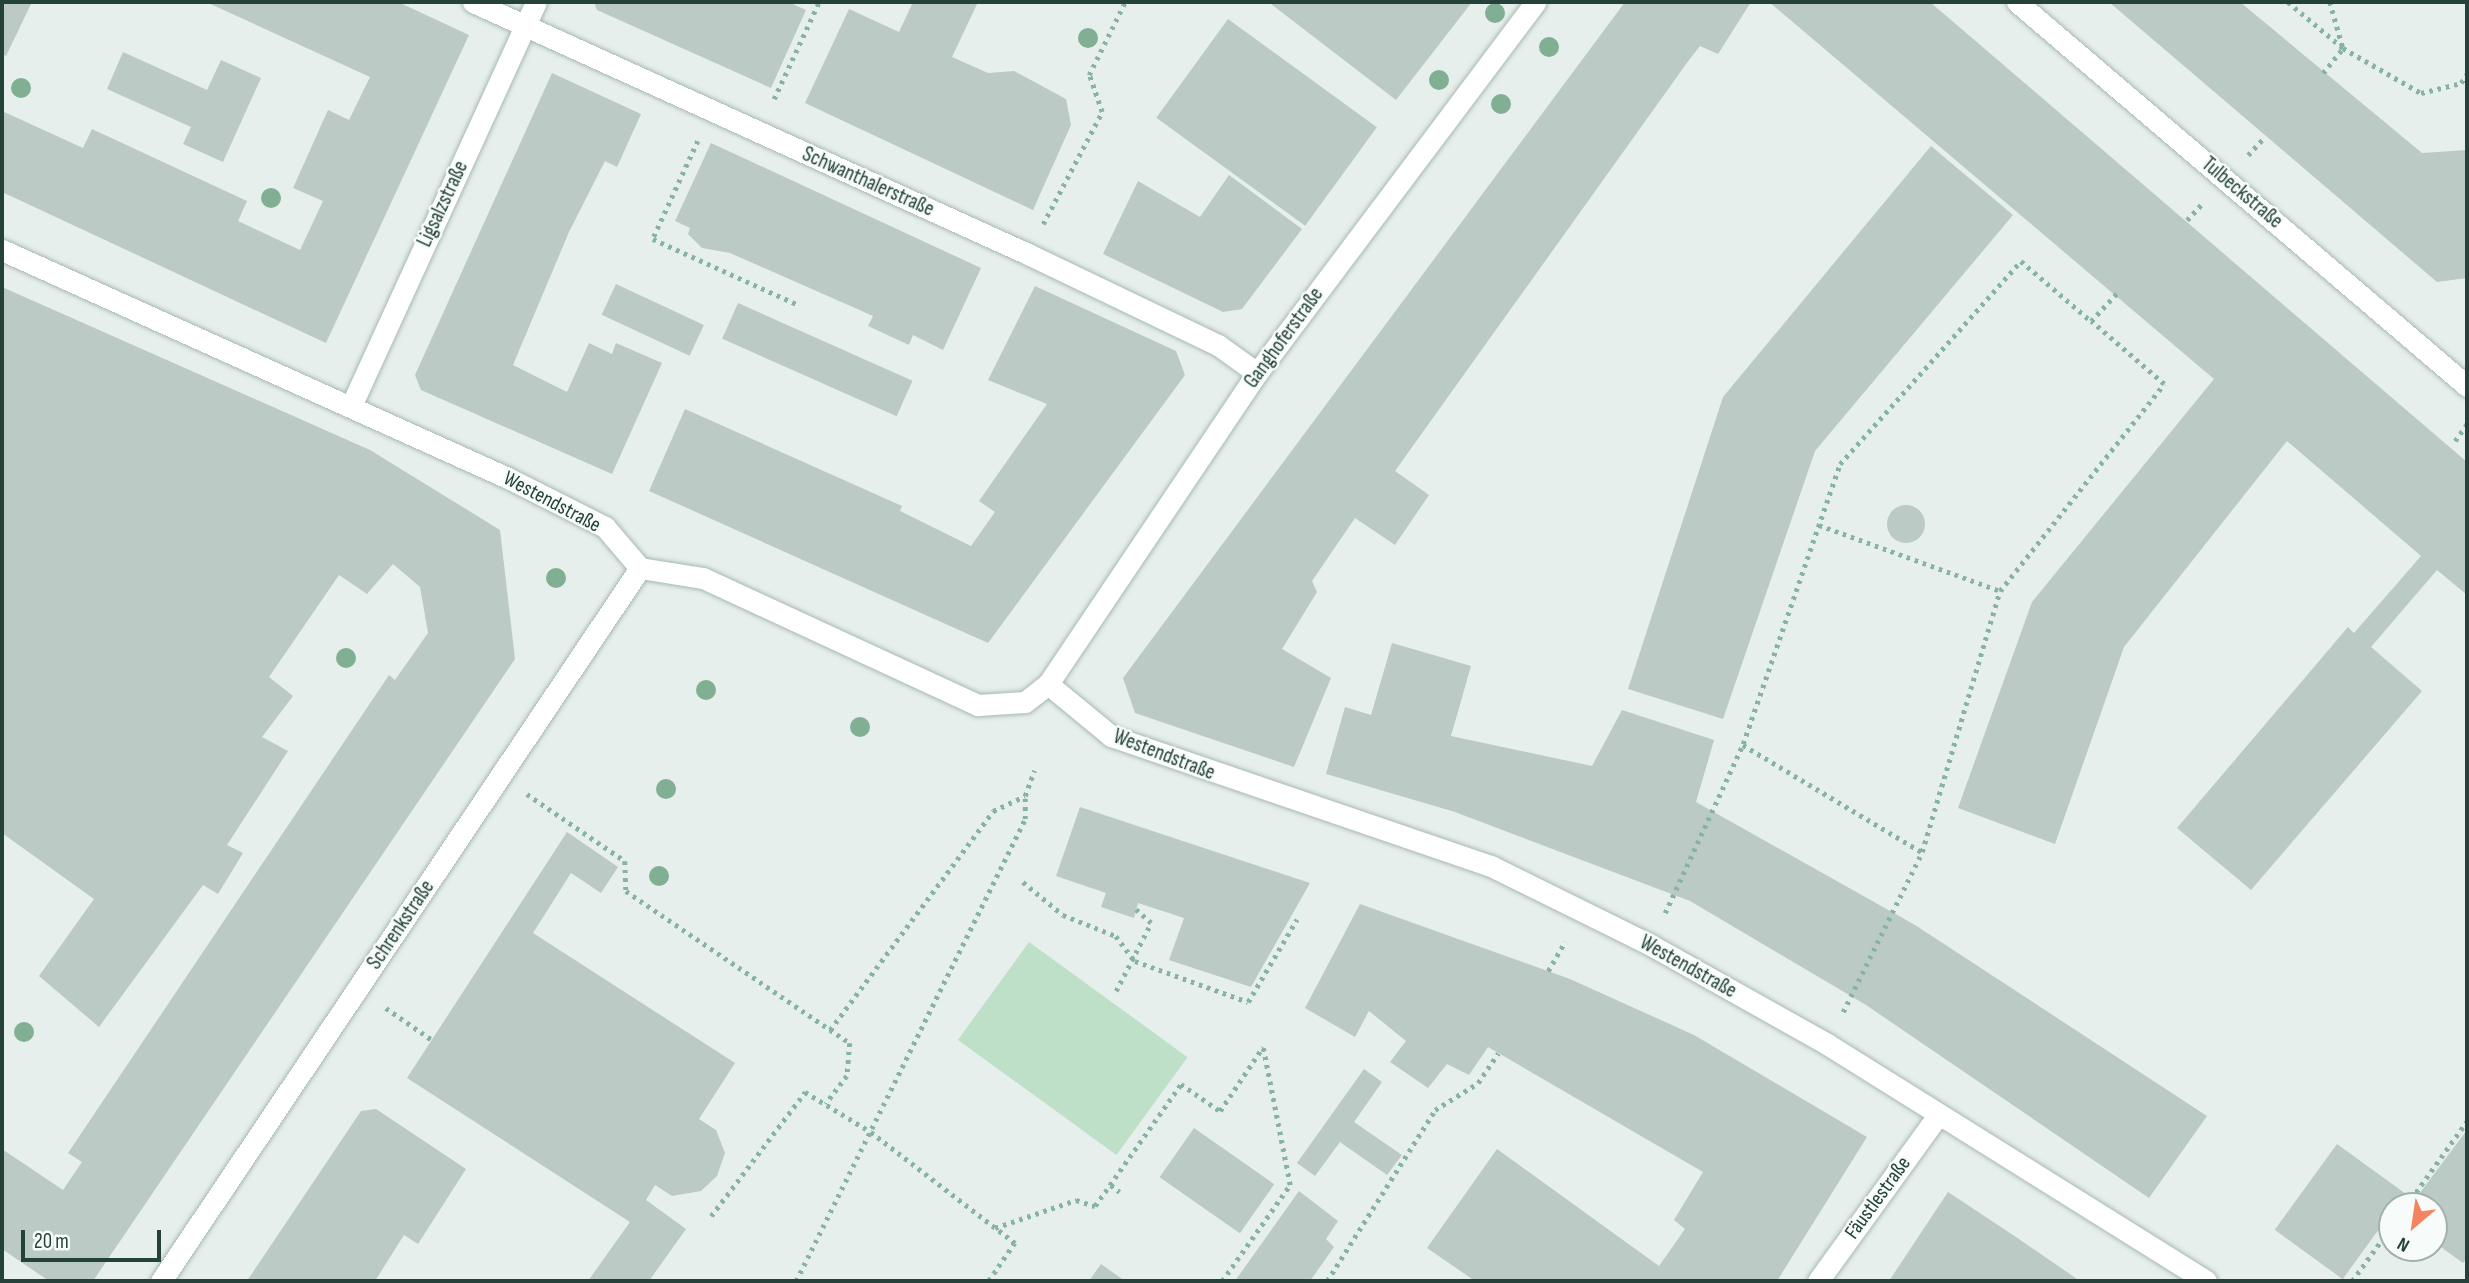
<!DOCTYPE html>
<html>
<head>
<meta charset="utf-8">
<style>
	body { margin:0 }
	#map { position:relative; width:2469px; height:1283px; overflow:hidden; background:#e6efeb; font-family:"Sofia Sans Condensed",sans-serif }
	div>[style] { position:absolute }
	.green>* { inset:0; background:#bfe0c8; transform-origin:0 0 }
	.building>* { inset:0; background:#bbcac4; transform-origin:0 0 }
	.round { border-radius:50% }
	.path>* { height:4.5px; margin-top:-2.25px; transform-origin:0; background:repeating-linear-gradient(90deg,#86b3a5 0 3.5px,transparent 0 8.5px) }
	.roads { filter:drop-shadow(0 0 2px #a8b8b2) drop-shadow(0 0 2px #a8b8b2) }
	.street>* { height:21px; margin:-10.5px; padding:0 10.5px; transform-origin:10.5px; border-radius:10.5px; background:#fff }
	.trees>* { width:20px; height:20px; margin:-10px; border-radius:50%; background:#80af93 }
	span { translate:-50% -50%; white-space:nowrap; text-align:center; line-height:1.15; -webkit-text-stroke:5px #f7fbf9; paint-order:stroke }
	.street-label { font-size:21px; color:#24423a }
	.frame { position:absolute; inset:0; border:4px solid #24423a; pointer-events:none }
	.north { position:absolute; left:2378px; top:1192px; width:70px; height:70px; box-sizing:border-box; background:#f7fbf9; border:2px solid #a3b1ad; border-radius:50%; rotate:209deg; font-size:19px; font-weight:700; line-height:28px; text-align:center; color:#24423a }
	.north::after { content:''; display:block; margin:auto; width:24px; height:32px; background:#f4845f; clip-path:polygon(50% 0,100% 100%,50% 72%,0 100%) }
	.scale { position:absolute; left:21px; top:1230px; width:140px; height:32px; box-sizing:border-box; border:4px solid #24423a; border-top:0; padding-left:9px; font-size:21px; line-height:24px; white-space:nowrap; color:#24423a; -webkit-text-stroke:5px #f7fbf9; paint-order:stroke }
</style>
</head>
<body>
<div id="map">
	<div class="green">
		<i style="left:1029px;top:942px;width:196px;height:121px;rotate:36deg"></i>
	</div>
	<div class="building">
		<i style="clip-path:polygon(2px 2px,32px 2px,6px 56px,2px 54px)"></i>
		<i style="clip-path:polygon(206px 2px,398px 2px,469px 35px,326px 343px,2px 192px,2px 111px,83px 148px,92px 129px,247px 201px,238px 221px,300px 250px,323px 201px,293px 188px,328px 110px,349px 120px,370px 77px)"></i>
		<i style="clip-path:polygon(594px 2px,788px 2px,806px 10px,771px 88px,597px 10px)"></i>
		<i style="clip-path:polygon(913px 2px,978px 2px,952px 57px,988px 73px,1014px 71px,1066px 99px,1071px 125px,1033px 210px,805px 103px,849px 9px,899px 32px)"></i>
		<i style="clip-path:polygon(1472px 2px,1396px 100px,1271px 4px,1272px 2px)"></i>
		<i style="clip-path:polygon(1625px 2px,1751px 2px,1718px 54px,1700px 46px,1689px 60px,1395px 471px,1429px 495px,1395px 545px,1355px 518px,1312px 581px,1317px 592px,1282px 649px,1331px 678px,1294px 767px,1135px 713px,1123px 678px)"></i>
		<i style="clip-path:polygon(1769px 2px,1930px 2px,2467px 462px,2467px 595px,2437px 570px,2371px 647px,2422px 691px,2251px 890px,2177px 828px,2348px 627px,2354px 633px,2421px 556px,2287px 441px,2124px 647px,2055px 844px,1958px 808px,2032px 602px,2214px 379px)"></i>
		<i style="clip-path:polygon(2109px 2px,2240px 2px,2422px 153px,2467px 150px,2467px 278px,2437px 282px)"></i>
		<i style="left:1228px;top:19px;width:184px;height:122px;rotate:36deg"></i>
		<i style="clip-path:polygon(123px 52px,207px 90px,221px 60px,261px 78px,223px 162px,183px 144px,191px 127px,107px 89px)"></i>
		<i style="clip-path:polygon(552px 73px,641px 114px,617px 167px,605px 161px,569px 232px,513px 365px,567px 392px,589px 343px,612px 354px,616px 343px,662px 363px,612px 474px,421px 390px,415px 375px)"></i>
		<i style="clip-path:polygon(711px 143px,981px 268px,943px 350px,913px 335px,909px 345px,868px 326px,873px 316px,730px 253px,702px 248px,688px 234px,690px 228px,675px 221px)"></i>
		<i style="clip-path:polygon(1931px 146px,2013px 215px,1815px 451px,1723px 719px,1628px 689px,1723px 397px)"></i>
		<i style="clip-path:polygon(1229px 175px,1302px 229px,1242px 309px,1223px 312px,1103px 254px,1138px 181px,1200px 217px)"></i>
		<i style="left:616px;top:284px;width:97px;height:34px;rotate:25deg"></i>
		<i style="clip-path:polygon(1035px 286px,1176px 351px,1185px 375px,988px 643px,649px 491px,685px 409px,902px 506px,900px 511px,971px 546px,995px 512px,979px 501px,1047px 404px,988px 380px)"></i>
		<i style="clip-path:polygon(2px 287px,370px 450px,500px 530px,515px 659px,93px 1281px,49px 1281px,2px 1249px,2px 1149px,63px 1190px,82px 1162px,68px 1153px,389px 675px,395px 680px,428px 633px,420px 587px,393px 564px,367px 594px,339px 575px,269px 677px,293px 696px,262px 737px,288px 751px,227px 845px,243px 853px,218px 894px,203px 885px,99px 1027px,39px 976px,94px 899px,2px 833px)"></i>
		<i style="left:738px;top:303px;width:191px;height:39px;rotate:24deg"></i>
		<i class="round" style="left:1887px;top:505px;width:38px;height:38px"></i>
		<i style="clip-path:polygon(1392px 643px,1471px 666px,1451px 736px,1592px 766px,1622px 710px,1714px 740px,1696px 802px,1915px 925px,2207px 1116px,2149px 1198px,1866px 1005px,1690px 901px,1455px 812px,1326px 774px,1345px 707px,1371px 715px)"></i>
		<i style="clip-path:polygon(1080px 807px,1310px 883px,1251px 987px,1169px 960px,1184px 918px,1138px 903px,1134px 918px,1101px 907px,1106px 893px,1056px 876px)"></i>
		<i style="clip-path:polygon(567px 832px,618px 867px,601px 893px,571px 873px,533px 933px,735px 1063px,699px 1119px,716px 1130px,725px 1153px,717px 1176px,701px 1191px,672px 1196px,655px 1185px,646px 1200px,686px 1229px,649px 1281px,588px 1281px,630px 1222px,407px 1078px)"></i>
		<i style="clip-path:polygon(1360px 904px,1570px 979px,1694px 1035px,1867px 1137px,1777px 1281px,1475px 1281px,1427px 1248px,1497px 1149px,1659px 1266px,1685px 1229px,1674px 1220px,1703px 1172px,1488px 1047px,1469px 1075px,1447px 1064px,1428px 1088px,1390px 1062px,1406px 1041px,1369px 1011px,1355px 1037px,1305px 1008px)"></i>
		<i style="clip-path:polygon(1364px 1069px,1382px 1082px,1354px 1122px,1402px 1155px,1387px 1175px,1340px 1142px,1315px 1176px,1297px 1163px)"></i>
		<i style="clip-path:polygon(376px 1109px,466px 1169px,418px 1244px,404px 1235px,375px 1281px,247px 1281px,361px 1111px)"></i>
		<i style="left:1194px;top:1128px;width:98px;height:60px;rotate:35deg"></i>
		<i style="clip-path:polygon(2467px 1130px,2467px 1258px,2463px 1263px,2434px 1242px,2434px 1206px,2410px 1206px)"></i>
		<i style="left:2337px;top:1144px;width:84px;height:106px;rotate:36deg"></i>
		<i style="clip-path:polygon(1299px 1191px,1338px 1221px,1326px 1239px,1334px 1247px,1310px 1281px,1235px 1281px)"></i>
		<i style="clip-path:polygon(1948px 1192px,2016px 1237px,2080px 1281px,1889px 1281px)"></i>
		<i style="clip-path:polygon(1101px 1264px,1125px 1281px,1089px 1281px)"></i>
	</div>
	<div class="path">
		<i style="left:2288px;top:2px;width:72px;rotate:39.9deg"></i>
		<i style="left:2343px;top:48px;width:90px;rotate:30deg"></i>
		<i style="left:2421px;top:93px;width:41px;rotate:-14deg"></i>
		<i style="left:2461px;top:83px;width:11px;rotate:-56deg"></i>
		<i style="left:2330px;top:2px;width:48px;rotate:74.2deg"></i>
		<i style="left:2323px;top:73px;width:32px;rotate:-51deg"></i>
		<i style="left:774px;top:99px;width:107px;rotate:-65.1deg"></i>
		<i style="left:698px;top:141px;width:108px;rotate:114.7deg"></i>
		<i style="left:653px;top:239px;width:157px;rotate:24.4deg"></i>
		<i style="left:2248px;top:155px;width:25px;rotate:-47deg"></i>
		<i style="left:2187px;top:220px;width:21px;rotate:-47deg"></i>
		<i style="left:1043px;top:224px;width:127px;rotate:-62.2deg"></i>
		<i style="left:1102px;top:112px;width:39px;rotate:-109deg"></i>
		<i style="left:1089px;top:75px;width:81px;rotate:-63.7deg"></i>
		<i style="left:2455px;top:441px;width:21px;rotate:-55deg"></i>
		<i style="left:1819px;top:525px;width:193px;rotate:20deg"></i>
		<i style="left:1743px;top:745px;width:209px;rotate:30.9deg"></i>
		<i style="left:527px;top:794px;width:119px;rotate:34.4deg"></i>
		<i style="left:625px;top:861px;width:30px;rotate:88deg"></i>
		<i style="left:626px;top:891px;width:271px;rotate:34.2deg"></i>
		<i style="left:850px;top:1043px;width:33px;rotate:95deg"></i>
		<i style="left:847px;top:1076px;width:35px;rotate:127deg"></i>
		<i style="left:1023px;top:882px;width:52px;rotate:39.5deg"></i>
		<i style="left:1063px;top:915px;width:57px;rotate:21.6deg"></i>
		<i style="left:1116px;top:936px;width:31px;rotate:53deg"></i>
		<i style="left:1135px;top:961px;width:120px;rotate:19.9deg"></i>
		<i style="left:1248px;top:1002px;width:96px;rotate:-59.4deg"></i>
		<i style="left:1665px;top:913px;width:186px;rotate:-65.2deg"></i>
		<i style="left:1743px;top:744px;width:296px;rotate:-70.9deg"></i>
		<i style="left:1840px;top:464px;width:272px;rotate:-48.3deg"></i>
		<i style="left:2021px;top:261px;width:92px;rotate:40.6deg"></i>
		<i style="left:1548px;top:971px;width:34px;rotate:-60deg"></i>
		<i style="left:1116px;top:991px;width:76px;rotate:-62.8deg"></i>
		<i style="left:1151px;top:923px;width:20px;rotate:-139deg"></i>
		<i style="left:386px;top:1008px;width:56px;rotate:34.8deg"></i>
		<i style="left:1843px;top:1012px;width:178px;rotate:-63.7deg"></i>
		<i style="left:1922px;top:852px;width:272px;rotate:-73.4deg"></i>
		<i style="left:2000px;top:591px;width:264px;rotate:-51.6deg"></i>
		<i style="left:2164px;top:384px;width:96px;rotate:-139.2deg"></i>
		<i style="left:2091px;top:321px;width:38px;rotate:-47deg"></i>
		<i style="left:830px;top:1030px;width:273px;rotate:-53.3deg"></i>
		<i style="left:993px;top:811px;width:35px;rotate:-25deg"></i>
		<i style="left:1025px;top:796px;width:27px;rotate:-70deg"></i>
		<i style="left:1111px;top:1185px;width:11px;rotate:38deg"></i>
		<i style="left:2406px;top:1206px;width:105px;rotate:-54.3deg"></i>
		<i style="left:711px;top:1216px;width:156px;rotate:-52.8deg"></i>
		<i style="left:805px;top:1092px;width:77px;rotate:31.2deg"></i>
		<i style="left:871px;top:1132px;width:182px;rotate:37.6deg"></i>
		<i style="left:1015px;top:1243px;width:46px;rotate:124.4deg"></i>
		<i style="left:995px;top:1228px;width:86px;rotate:-19.1deg"></i>
		<i style="left:1076px;top:1200px;width:20px;rotate:18deg"></i>
		<i style="left:1095px;top:1206px;width:149px;rotate:-54.8deg"></i>
		<i style="left:1181px;top:1084px;width:47px;rotate:34.7deg"></i>
		<i style="left:1220px;top:1111px;width:77px;rotate:-56.1deg"></i>
		<i style="left:796px;top:1281px;width:516px;rotate:-63.63deg"></i>
		<i style="left:1025px;top:819px;width:23px;rotate:-90deg"></i>
		<i style="left:1222px;top:1281px;width:118px;rotate:-54.7deg"></i>
		<i style="left:1290px;top:1185px;width:140px;rotate:-101.1deg"></i>
		<i style="left:1327px;top:1281px;width:202px;rotate:-57.7deg"></i>
		<i style="left:1435px;top:1110px;width:51px;rotate:-32.1deg"></i>
		<i style="left:1478px;top:1083px;width:36px;rotate:-56deg"></i>
		<i style="left:2352px;top:1281px;width:68px;rotate:-54deg"></i>
	</div>
	<div class="roads">
		<div class="street">
			<i style="left:473px;top:2px;width:610px;rotate:24.42deg"></i>
			<i style="left:1028px;top:254px;width:211px;rotate:25.6deg"></i>
			<i style="left:1218px;top:345px;width:48px;rotate:35.7deg"></i>
			<i style="left:2017px;top:2px;width:592px;rotate:40.48deg"></i>
			<i style="left:2px;top:250px;width:555px;rotate:24.26deg"></i>
			<i style="left:508px;top:478px;width:109px;rotate:26.8deg"></i>
			<i style="left:605px;top:527px;width:54px;rotate:49.5deg"></i>
			<i style="left:640px;top:568px;width:64px;rotate:9deg"></i>
			<i style="left:703px;top:578px;width:303px;rotate:24.8deg"></i>
			<i style="left:978px;top:705px;width:47px;rotate:-3.7deg"></i>
			<i style="left:1025px;top:702px;width:29px;rotate:-38deg"></i>
			<i style="left:1048px;top:684px;width:375px;rotate:-56.1deg"></i>
			<i style="left:1257px;top:373px;width:464px;rotate:-53.1deg"></i>
			<i style="left:351px;top:406px;width:444px;rotate:-65.4deg"></i>
			<i style="left:1048px;top:684px;width:82px;rotate:39.5deg"></i>
			<i style="left:1111px;top:736px;width:402px;rotate:18.9deg"></i>
			<i style="left:1491px;top:866px;width:176px;rotate:26.3deg"></i>
			<i style="left:1649px;top:944px;width:204px;rotate:29.3deg"></i>
			<i style="left:1827px;top:1044px;width:447px;rotate:32deg"></i>
			<i style="left:161px;top:1281px;width:859px;rotate:-56.11deg"></i>
			<i style="left:1818px;top:1281px;width:205px;rotate:-54.1deg"></i>
		</div>
	</div>
	<div class="trees">
		<i style="left:1495px;top:13px"></i>
		<i style="left:1088px;top:38px"></i>
		<i style="left:1549px;top:47px"></i>
		<i style="left:1439px;top:80px"></i>
		<i style="left:21px;top:88px"></i>
		<i style="left:1501px;top:104px"></i>
		<i style="left:271px;top:198px"></i>
		<i style="left:556px;top:578px"></i>
		<i style="left:346px;top:658px"></i>
		<i style="left:706px;top:690px"></i>
		<i style="left:860px;top:727px"></i>
		<i style="left:666px;top:789px"></i>
		<i style="left:659px;top:876px"></i>
		<i style="left:24px;top:1032px"></i>
	</div>
	<div class="street-label">
		<span style="left:868px;top:182px;rotate:24deg">Schwanthalerstraße</span>
		<span style="left:2242px;top:193px;rotate:40deg">Tulbeckstraße</span>
		<span style="left:443px;top:204px;rotate:-65deg">Ligsalzstraße</span>
		<span style="left:1284px;top:338px;rotate:-54deg">Ganghoferstraße</span>
		<span style="left:552px;top:502px;rotate:28deg">Westendstraße</span>
		<span style="left:1164px;top:755px;rotate:21deg">Westendstraße</span>
		<span style="left:401px;top:925px;rotate:-56deg">Schrenkstraße</span>
		<span style="left:1688px;top:967px;rotate:29deg">Westendstraße</span>
		<span style="left:1878px;top:1198px;rotate:-54deg">Fäustlestraße</span>
	</div>
	<div class="frame"></div>
	<div class="north">N</div>
	<div class="scale">20 m</div>
</div>
</body>
</html>
